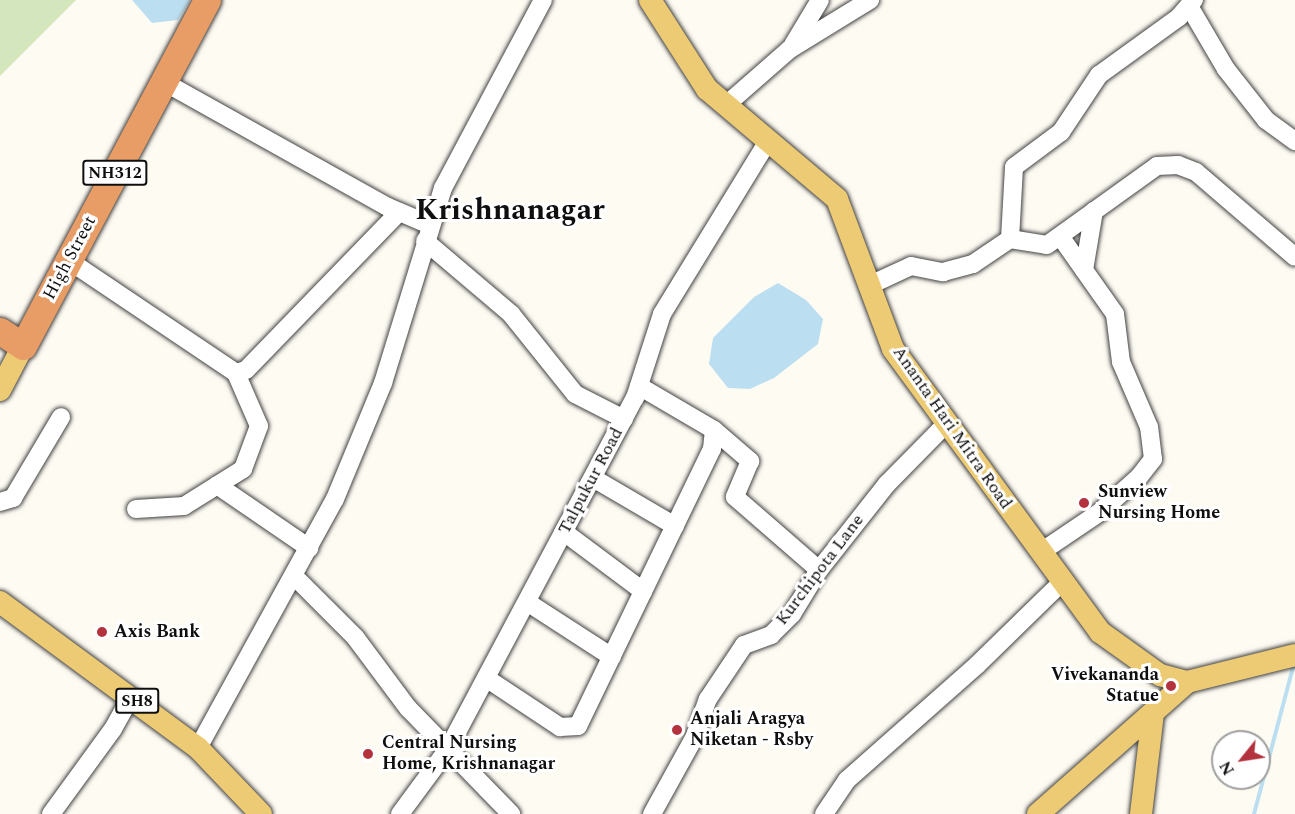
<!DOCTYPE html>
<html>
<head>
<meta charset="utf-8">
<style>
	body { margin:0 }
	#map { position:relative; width:1295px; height:814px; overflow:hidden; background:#fefbf3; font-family:Spectral,serif }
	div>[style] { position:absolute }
	.green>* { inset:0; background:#d4e6be }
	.water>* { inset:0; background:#bbdff1 }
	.stream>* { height:4px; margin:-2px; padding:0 2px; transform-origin:2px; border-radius:2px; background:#bbdff1 }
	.roads { filter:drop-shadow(0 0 2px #424242) drop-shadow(0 0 2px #424242) }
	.minor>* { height:18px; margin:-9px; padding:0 9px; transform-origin:9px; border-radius:9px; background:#fff }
	.major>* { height:22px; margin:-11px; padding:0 11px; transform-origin:11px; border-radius:11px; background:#edcb74 }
	.highway>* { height:27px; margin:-13.5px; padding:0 13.5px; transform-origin:13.5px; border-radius:13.5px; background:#e89d66 }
	.dots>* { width:16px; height:16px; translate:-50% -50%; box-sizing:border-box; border:3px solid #fff; border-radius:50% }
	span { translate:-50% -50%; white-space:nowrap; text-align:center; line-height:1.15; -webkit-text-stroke:6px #fff; paint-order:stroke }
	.shield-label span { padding:2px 4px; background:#fff; border:2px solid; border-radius:4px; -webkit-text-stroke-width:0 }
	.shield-label { font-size:16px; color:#0f0f0f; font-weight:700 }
	.street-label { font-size:18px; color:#0f0f0f }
	.poi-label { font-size:18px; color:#0f0f0f; font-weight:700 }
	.left { translate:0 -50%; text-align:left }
	.right { translate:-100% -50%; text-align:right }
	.town-label { font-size:30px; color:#0f0f0f; font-weight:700 }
	.north { position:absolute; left:1211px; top:730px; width:60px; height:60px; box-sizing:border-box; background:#fff; border:2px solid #9f9f9f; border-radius:50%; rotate:240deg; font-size:16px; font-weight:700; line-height:24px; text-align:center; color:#0f0f0f }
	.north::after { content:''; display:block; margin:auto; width:21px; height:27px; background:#b4323d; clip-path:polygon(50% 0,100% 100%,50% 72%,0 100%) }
</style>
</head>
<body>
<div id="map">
	<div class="green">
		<i style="clip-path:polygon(0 0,76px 0,0 76px)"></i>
	</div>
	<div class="water">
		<i style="clip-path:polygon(132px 0,190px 0,178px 20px,152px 23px)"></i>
		<i style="clip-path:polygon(778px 283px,806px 300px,823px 319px,818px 344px,774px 378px,750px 389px,728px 388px,709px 364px,713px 338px,754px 297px)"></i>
	</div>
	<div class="stream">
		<i style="left:1254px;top:814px;width:155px;rotate:-75.1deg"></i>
	</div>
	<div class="roads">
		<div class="minor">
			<i style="left:1189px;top:6px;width:73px;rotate:59.6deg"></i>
			<i style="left:1226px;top:69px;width:65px;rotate:51.9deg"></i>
			<i style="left:1266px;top:120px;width:36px;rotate:36deg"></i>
			<i style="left:793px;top:45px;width:52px;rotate:-59deg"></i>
			<i style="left:164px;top:82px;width:257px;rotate:29.2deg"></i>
			<i style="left:388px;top:207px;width:46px;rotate:23.2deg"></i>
			<i style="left:726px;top:105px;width:85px;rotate:-41.2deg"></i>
			<i style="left:790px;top:49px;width:94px;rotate:-31.5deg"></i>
			<i style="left:1010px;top:239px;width:37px;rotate:9deg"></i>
			<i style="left:1047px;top:245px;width:135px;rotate:-35.7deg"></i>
			<i style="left:1157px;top:166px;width:21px;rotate:-3deg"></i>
			<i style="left:1178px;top:165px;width:19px;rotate:21deg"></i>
			<i style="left:1196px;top:172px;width:130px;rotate:40.6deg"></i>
			<i style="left:425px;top:241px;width:113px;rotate:40.3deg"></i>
			<i style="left:511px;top:314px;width:102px;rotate:51.3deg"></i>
			<i style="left:575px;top:394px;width:55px;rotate:27deg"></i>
			<i style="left:68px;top:260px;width:202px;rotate:33.9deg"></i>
			<i style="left:236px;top:373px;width:10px;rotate:-17deg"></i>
			<i style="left:246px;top:370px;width:220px;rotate:-45.9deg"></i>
			<i style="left:1084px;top:270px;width:60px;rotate:-80.4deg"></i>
			<i style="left:870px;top:285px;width:45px;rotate:-24.9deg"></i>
			<i style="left:911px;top:266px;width:33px;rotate:11deg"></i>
			<i style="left:943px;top:272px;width:31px;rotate:-15deg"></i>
			<i style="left:973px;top:264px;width:45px;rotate:-34deg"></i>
			<i style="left:1010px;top:239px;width:72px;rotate:-86.8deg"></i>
			<i style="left:1014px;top:167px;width:59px;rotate:-36.7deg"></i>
			<i style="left:1061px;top:132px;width:69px;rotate:-56.3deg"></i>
			<i style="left:1099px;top:75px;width:99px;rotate:-35.9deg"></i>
			<i style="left:1179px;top:17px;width:23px;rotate:-49deg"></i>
			<i style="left:714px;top:430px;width:48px;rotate:40.7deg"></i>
			<i style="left:750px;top:461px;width:39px;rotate:113deg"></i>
			<i style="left:735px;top:497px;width:111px;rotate:41deg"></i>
			<i style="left:593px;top:478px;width:95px;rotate:30.3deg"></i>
			<i style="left:217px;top:485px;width:112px;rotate:34.4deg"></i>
			<i style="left:0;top:502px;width:14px;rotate:-17deg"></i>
			<i style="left:13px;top:498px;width:94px;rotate:-59.3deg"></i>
			<i style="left:136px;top:509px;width:48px;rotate:-3.6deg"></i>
			<i style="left:184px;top:506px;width:70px;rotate:-32.1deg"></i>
			<i style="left:243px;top:469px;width:46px;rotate:-69.6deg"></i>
			<i style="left:259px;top:426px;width:58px;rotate:-113.5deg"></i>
			<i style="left:564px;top:532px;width:99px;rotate:36.8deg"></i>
			<i style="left:1041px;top:552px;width:71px;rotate:-34.1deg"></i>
			<i style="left:1100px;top:512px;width:52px;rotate:-41.9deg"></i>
			<i style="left:1139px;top:477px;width:23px;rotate:-52deg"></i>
			<i style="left:1153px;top:459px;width:32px;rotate:-97deg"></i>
			<i style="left:1149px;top:427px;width:71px;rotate:-113.3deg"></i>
			<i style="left:1121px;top:362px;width:48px;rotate:-97.1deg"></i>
			<i style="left:1115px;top:314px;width:95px;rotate:-125.2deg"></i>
			<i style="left:295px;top:577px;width:85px;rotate:45deg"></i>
			<i style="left:355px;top:637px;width:89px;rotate:53.3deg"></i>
			<i style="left:408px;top:708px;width:148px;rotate:45.8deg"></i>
			<i style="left:527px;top:602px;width:101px;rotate:32.9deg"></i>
			<i style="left:486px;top:678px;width:89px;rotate:33.5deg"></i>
			<i style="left:560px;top:727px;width:18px;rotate:-3deg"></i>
			<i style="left:578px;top:726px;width:308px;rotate:-64.2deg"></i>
			<i style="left:712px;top:449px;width:19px;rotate:-84deg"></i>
			<i style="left:714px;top:430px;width:87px;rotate:-149.6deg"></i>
			<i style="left:198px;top:748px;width:284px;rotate:-61.2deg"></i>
			<i style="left:335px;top:499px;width:126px;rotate:-67.5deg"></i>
			<i style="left:383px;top:383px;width:204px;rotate:-72.9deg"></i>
			<i style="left:443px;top:188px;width:213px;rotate:-62deg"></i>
			<i style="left:51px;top:814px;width:105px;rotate:-53.9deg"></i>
			<i style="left:113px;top:729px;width:37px;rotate:-61deg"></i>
			<i style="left:400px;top:814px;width:81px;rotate:-53.6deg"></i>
			<i style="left:448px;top:749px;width:398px;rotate:-62deg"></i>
			<i style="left:635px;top:398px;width:88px;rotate:-72.2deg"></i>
			<i style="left:662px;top:314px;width:203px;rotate:-58.5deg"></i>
			<i style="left:652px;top:814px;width:89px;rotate:-61.1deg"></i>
			<i style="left:695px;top:736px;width:39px;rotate:-71deg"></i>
			<i style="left:708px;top:699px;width:65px;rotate:-56.3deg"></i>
			<i style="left:744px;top:645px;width:29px;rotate:-20deg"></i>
			<i style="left:771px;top:635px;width:30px;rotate:-45deg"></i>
			<i style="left:792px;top:614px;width:52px;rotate:-58.5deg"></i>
			<i style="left:819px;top:570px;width:110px;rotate:-51.7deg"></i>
			<i style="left:887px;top:484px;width:86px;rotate:-45.5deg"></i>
			<i style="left:824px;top:814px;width:41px;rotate:-55.9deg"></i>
			<i style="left:847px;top:780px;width:174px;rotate:-41.5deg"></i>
			<i style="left:977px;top:665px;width:119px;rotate:-44.3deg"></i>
		</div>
		<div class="major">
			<i style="left:650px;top:0;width:106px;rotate:57.4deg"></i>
			<i style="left:707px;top:89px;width:170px;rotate:40.2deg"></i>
			<i style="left:837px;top:199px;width:160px;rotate:69.5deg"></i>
			<i style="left:893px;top:349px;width:351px;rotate:53.8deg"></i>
			<i style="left:1100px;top:632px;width:74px;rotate:35.6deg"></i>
			<i style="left:1160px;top:675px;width:28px;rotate:15deg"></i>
			<i style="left:0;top:390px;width:50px;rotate:-62.4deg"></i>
			<i style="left:0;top:602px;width:246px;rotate:36.4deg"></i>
			<i style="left:198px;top:748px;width:91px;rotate:46.3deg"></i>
			<i style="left:1038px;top:814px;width:199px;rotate:-41.5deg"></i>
			<i style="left:1187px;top:682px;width:111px;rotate:-14deg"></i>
			<i style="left:1141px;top:814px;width:101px;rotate:-83.2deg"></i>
		</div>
		<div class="highway">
			<i style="left:0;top:331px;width:27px;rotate:33deg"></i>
			<i style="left:23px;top:346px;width:392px;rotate:-62deg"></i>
		</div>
	</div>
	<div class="dots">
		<i style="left:1084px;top:503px;background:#b4323d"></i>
		<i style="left:102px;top:632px;background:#b4323d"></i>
		<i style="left:1171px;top:686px;background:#b4323d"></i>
		<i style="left:677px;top:730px;background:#b4323d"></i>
		<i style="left:368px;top:754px;background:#b4323d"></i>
	</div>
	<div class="shield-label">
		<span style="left:115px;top:173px">NH312</span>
		<span style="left:137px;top:701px">SH8</span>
	</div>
	<div class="street-label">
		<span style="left:70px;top:258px;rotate:-62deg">High Street</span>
		<span style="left:952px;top:428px;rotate:55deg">Ananta Hari Mitra Road</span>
		<span style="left:591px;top:481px;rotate:-62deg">Talpukur Road</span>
		<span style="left:820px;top:570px;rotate:-53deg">Kurchipota Lane</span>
	</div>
	<div class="poi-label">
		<span class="left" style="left:1098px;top:503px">Sunview<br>Nursing Home</span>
		<span class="left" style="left:114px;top:632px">Axis Bank</span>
		<span class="right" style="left:1159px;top:686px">Vivekananda<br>Statue</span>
		<span class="left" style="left:690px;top:730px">Anjali Aragya<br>Niketan - Rsby</span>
		<span class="left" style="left:382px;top:754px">Central Nursing<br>Home, Krishnanagar</span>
	</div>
	<div class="town-label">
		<span style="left:510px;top:210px">Krishnanagar</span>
	</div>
	<div class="north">N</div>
</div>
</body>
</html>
